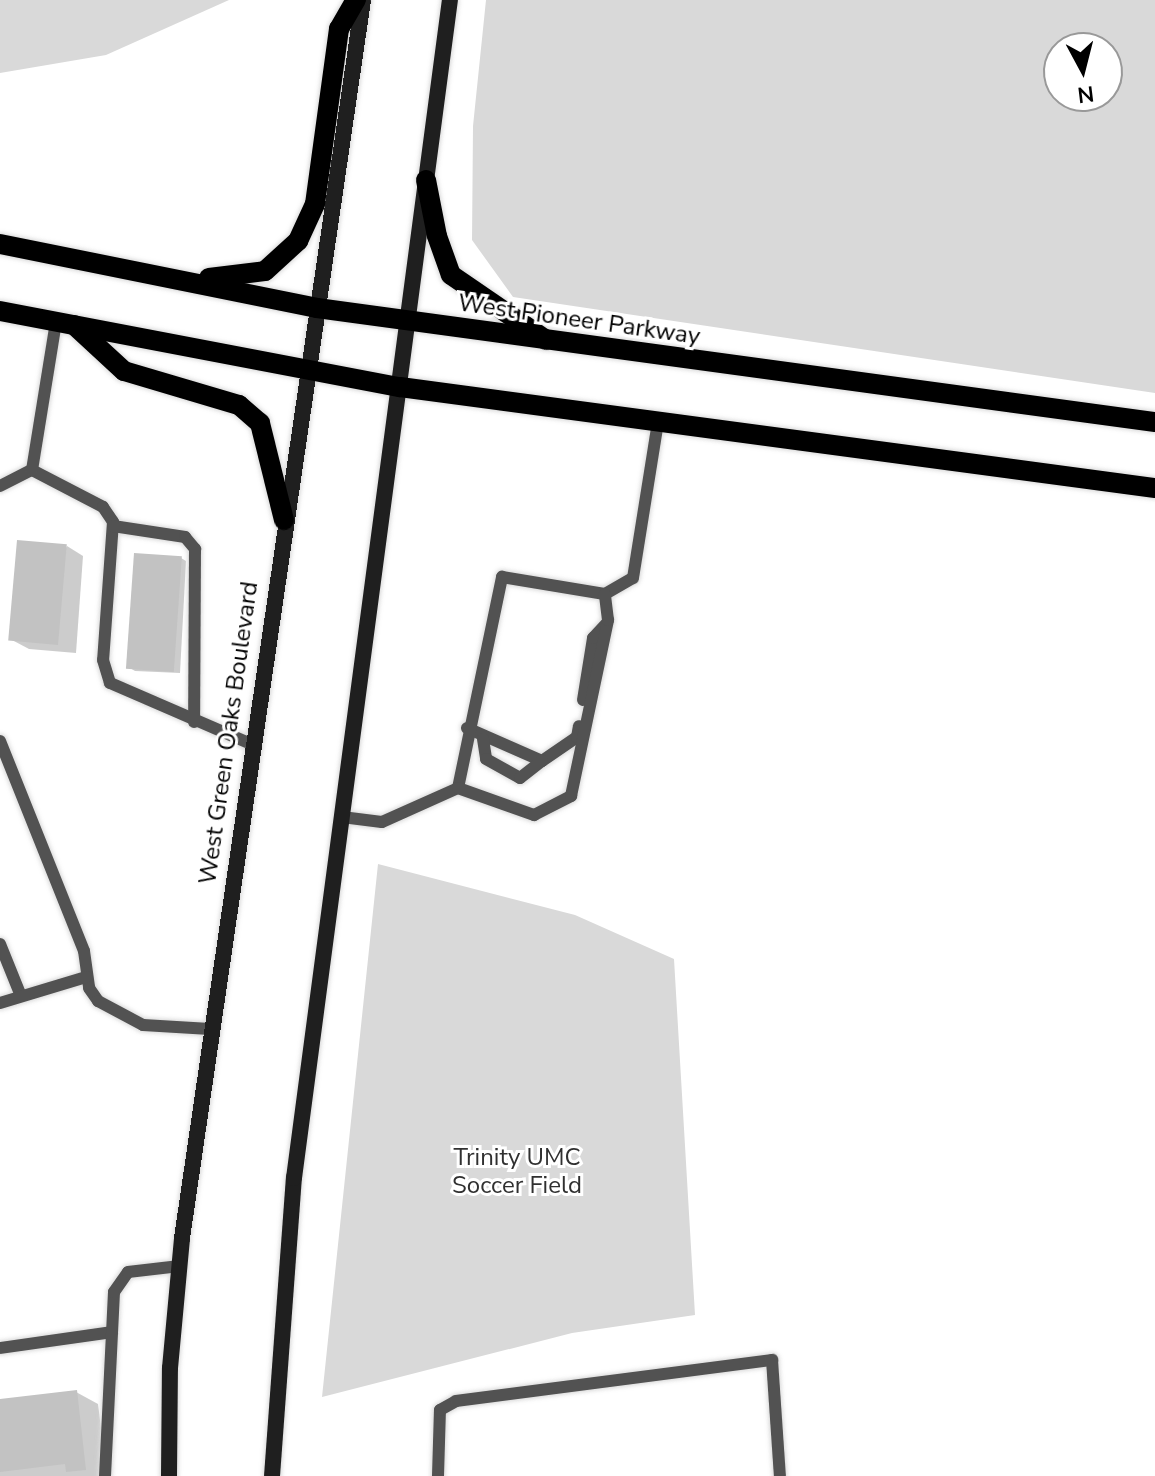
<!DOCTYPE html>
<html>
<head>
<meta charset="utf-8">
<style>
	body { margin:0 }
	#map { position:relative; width:1155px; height:1476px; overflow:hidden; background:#fff; font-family:"Nunito Sans",sans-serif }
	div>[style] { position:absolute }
	.green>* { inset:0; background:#d9d9d9 }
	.shadow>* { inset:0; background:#0003 }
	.building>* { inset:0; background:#c2c2c2; transform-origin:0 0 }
	.roads { filter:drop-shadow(0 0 2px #dbdbdb) drop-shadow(0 0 2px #dbdbdb) }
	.lane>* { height:12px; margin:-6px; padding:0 6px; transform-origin:6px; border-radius:6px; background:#525252 }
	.secondary>* { height:16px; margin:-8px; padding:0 8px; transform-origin:8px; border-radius:8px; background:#1f1f1f }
	.primary>* { height:20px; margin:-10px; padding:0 10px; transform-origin:10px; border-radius:10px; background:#000 }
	span { translate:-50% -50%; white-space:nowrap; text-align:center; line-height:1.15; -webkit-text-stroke:6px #fff; paint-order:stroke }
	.street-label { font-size:24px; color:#000 }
	.park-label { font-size:24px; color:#303030 }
	.north { position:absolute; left:1043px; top:32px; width:80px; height:80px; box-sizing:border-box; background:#fff; border:2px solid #999; border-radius:50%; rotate:173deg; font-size:22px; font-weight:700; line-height:32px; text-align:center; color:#000 }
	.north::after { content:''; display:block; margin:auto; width:28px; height:36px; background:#000; clip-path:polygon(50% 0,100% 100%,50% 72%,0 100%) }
</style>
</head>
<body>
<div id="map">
	<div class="green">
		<i style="clip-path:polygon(0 0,229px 0,106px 55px,0 73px)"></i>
		<i style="clip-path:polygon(evenodd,486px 0,1155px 0,1155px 393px,513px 297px,472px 240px,473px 126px,486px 0,1059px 48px,1107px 48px,1107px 96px,1059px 96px,1059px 48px)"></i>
		<i style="clip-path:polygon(378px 864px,575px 915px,674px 959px,695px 1315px,572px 1333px,322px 1397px)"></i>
	</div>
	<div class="shadow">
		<i style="clip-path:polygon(67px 546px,83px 556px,76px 653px,29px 649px,12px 640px)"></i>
		<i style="clip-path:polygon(181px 558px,186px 561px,180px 673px,135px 671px,130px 668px)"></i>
		<i style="clip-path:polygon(76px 1392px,98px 1404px,107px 1476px,0 1476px,0 1401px)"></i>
	</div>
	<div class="building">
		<i style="left:17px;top:540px;width:50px;height:101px;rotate:5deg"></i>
		<i style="left:134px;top:553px;width:48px;height:116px;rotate:4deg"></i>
		<i style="clip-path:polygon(77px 1390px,86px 1470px,66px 1472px,65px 1464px,0 1472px,0 1399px)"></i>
	</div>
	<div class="roads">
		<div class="lane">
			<i style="left:32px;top:470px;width:80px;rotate:27.5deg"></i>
			<i style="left:103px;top:507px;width:18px;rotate:56deg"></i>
			<i style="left:113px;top:522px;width:138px;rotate:94.1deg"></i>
			<i style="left:103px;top:660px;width:24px;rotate:73deg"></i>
			<i style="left:110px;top:683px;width:154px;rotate:23.4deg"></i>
			<i style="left:0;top:486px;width:36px;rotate:-27deg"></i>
			<i style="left:32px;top:470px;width:150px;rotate:-80.8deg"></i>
			<i style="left:113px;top:526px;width:73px;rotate:8.7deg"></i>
			<i style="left:185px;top:537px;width:16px;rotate:50deg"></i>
			<i style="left:195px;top:549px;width:173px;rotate:90.3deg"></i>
			<i style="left:583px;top:700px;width:63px;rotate:-80.8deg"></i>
			<i style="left:593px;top:638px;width:19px;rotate:-47deg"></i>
			<i style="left:467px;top:728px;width:82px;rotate:23.7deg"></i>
			<i style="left:542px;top:761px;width:42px;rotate:-34.4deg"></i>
			<i style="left:577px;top:737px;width:11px;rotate:-80deg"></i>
			<i style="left:483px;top:739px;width:20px;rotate:81deg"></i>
			<i style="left:486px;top:759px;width:39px;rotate:29deg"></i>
			<i style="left:520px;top:778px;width:28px;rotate:-38deg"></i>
			<i style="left:0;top:741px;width:226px;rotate:68.2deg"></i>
			<i style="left:84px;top:951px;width:37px;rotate:82deg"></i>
			<i style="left:89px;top:988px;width:16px;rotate:55deg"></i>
			<i style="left:98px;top:1001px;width:51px;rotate:28.1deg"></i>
			<i style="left:143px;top:1025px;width:67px;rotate:3.4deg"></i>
			<i style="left:458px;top:788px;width:216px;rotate:-78.2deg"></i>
			<i style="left:502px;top:577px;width:104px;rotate:9.4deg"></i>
			<i style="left:605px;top:594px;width:32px;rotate:-30deg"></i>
			<i style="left:633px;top:578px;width:158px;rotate:-80.9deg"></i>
			<i style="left:342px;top:817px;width:40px;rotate:7.1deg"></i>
			<i style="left:382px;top:822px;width:83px;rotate:-24.1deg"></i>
			<i style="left:458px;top:788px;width:81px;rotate:19.6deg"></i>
			<i style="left:534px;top:815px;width:42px;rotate:-27.2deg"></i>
			<i style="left:571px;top:796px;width:180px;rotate:-78.1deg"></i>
			<i style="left:608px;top:620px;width:26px;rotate:-97deg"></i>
			<i style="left:0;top:944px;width:56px;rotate:68deg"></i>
			<i style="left:0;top:1003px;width:90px;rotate:-16.8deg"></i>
			<i style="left:0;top:1348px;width:113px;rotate:-8.1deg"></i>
			<i style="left:105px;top:1476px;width:184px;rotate:-87.2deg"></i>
			<i style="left:114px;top:1292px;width:24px;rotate:-55deg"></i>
			<i style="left:128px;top:1272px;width:52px;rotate:-6.6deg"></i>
			<i style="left:438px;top:1476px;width:66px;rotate:-88.3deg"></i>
			<i style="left:440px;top:1410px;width:18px;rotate:-29deg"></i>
			<i style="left:456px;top:1401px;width:319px;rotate:-7.4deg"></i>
			<i style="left:772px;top:1360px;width:116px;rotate:86.1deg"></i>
		</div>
		<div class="secondary">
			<i style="left:169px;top:1476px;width:108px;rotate:-89.5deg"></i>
			<i style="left:170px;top:1368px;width:131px;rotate:-84.7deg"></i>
			<i style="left:182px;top:1238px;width:1251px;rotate:-81.68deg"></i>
			<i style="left:272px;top:1476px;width:299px;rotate:-85.8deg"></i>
			<i style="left:294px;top:1178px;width:1188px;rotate:-82.46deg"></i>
		</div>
		<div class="primary">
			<i style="left:426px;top:180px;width:57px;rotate:78.9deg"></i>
			<i style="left:437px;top:236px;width:41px;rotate:70.3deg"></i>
			<i style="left:451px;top:275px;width:115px;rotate:34.4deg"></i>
			<i style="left:0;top:244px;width:323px;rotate:11.4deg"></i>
			<i style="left:317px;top:308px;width:846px;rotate:7.75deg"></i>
			<i style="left:209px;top:278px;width:56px;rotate:-7.1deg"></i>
			<i style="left:265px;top:271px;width:45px;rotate:-42.3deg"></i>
			<i style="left:298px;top:241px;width:41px;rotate:-65.3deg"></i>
			<i style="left:315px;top:204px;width:177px;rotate:-82.2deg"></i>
			<i style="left:339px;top:29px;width:34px;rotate:-60deg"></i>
			<i style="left:0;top:311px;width:407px;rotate:10.8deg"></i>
			<i style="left:400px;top:387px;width:762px;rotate:7.62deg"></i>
			<i style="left:74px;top:325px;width:68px;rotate:42.6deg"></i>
			<i style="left:124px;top:371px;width:120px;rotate:16.5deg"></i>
			<i style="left:239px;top:405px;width:28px;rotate:41deg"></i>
			<i style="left:260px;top:423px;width:100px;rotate:76.1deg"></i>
		</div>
	</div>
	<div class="street-label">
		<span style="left:579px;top:320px;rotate:8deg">West Pioneer Parkway</span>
		<span style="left:229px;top:733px;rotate:-82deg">West Green Oaks Boulevard</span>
	</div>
	<div class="park-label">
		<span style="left:517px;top:1172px">Trinity UMC<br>Soccer Field</span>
	</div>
	<div class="north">N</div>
</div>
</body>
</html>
